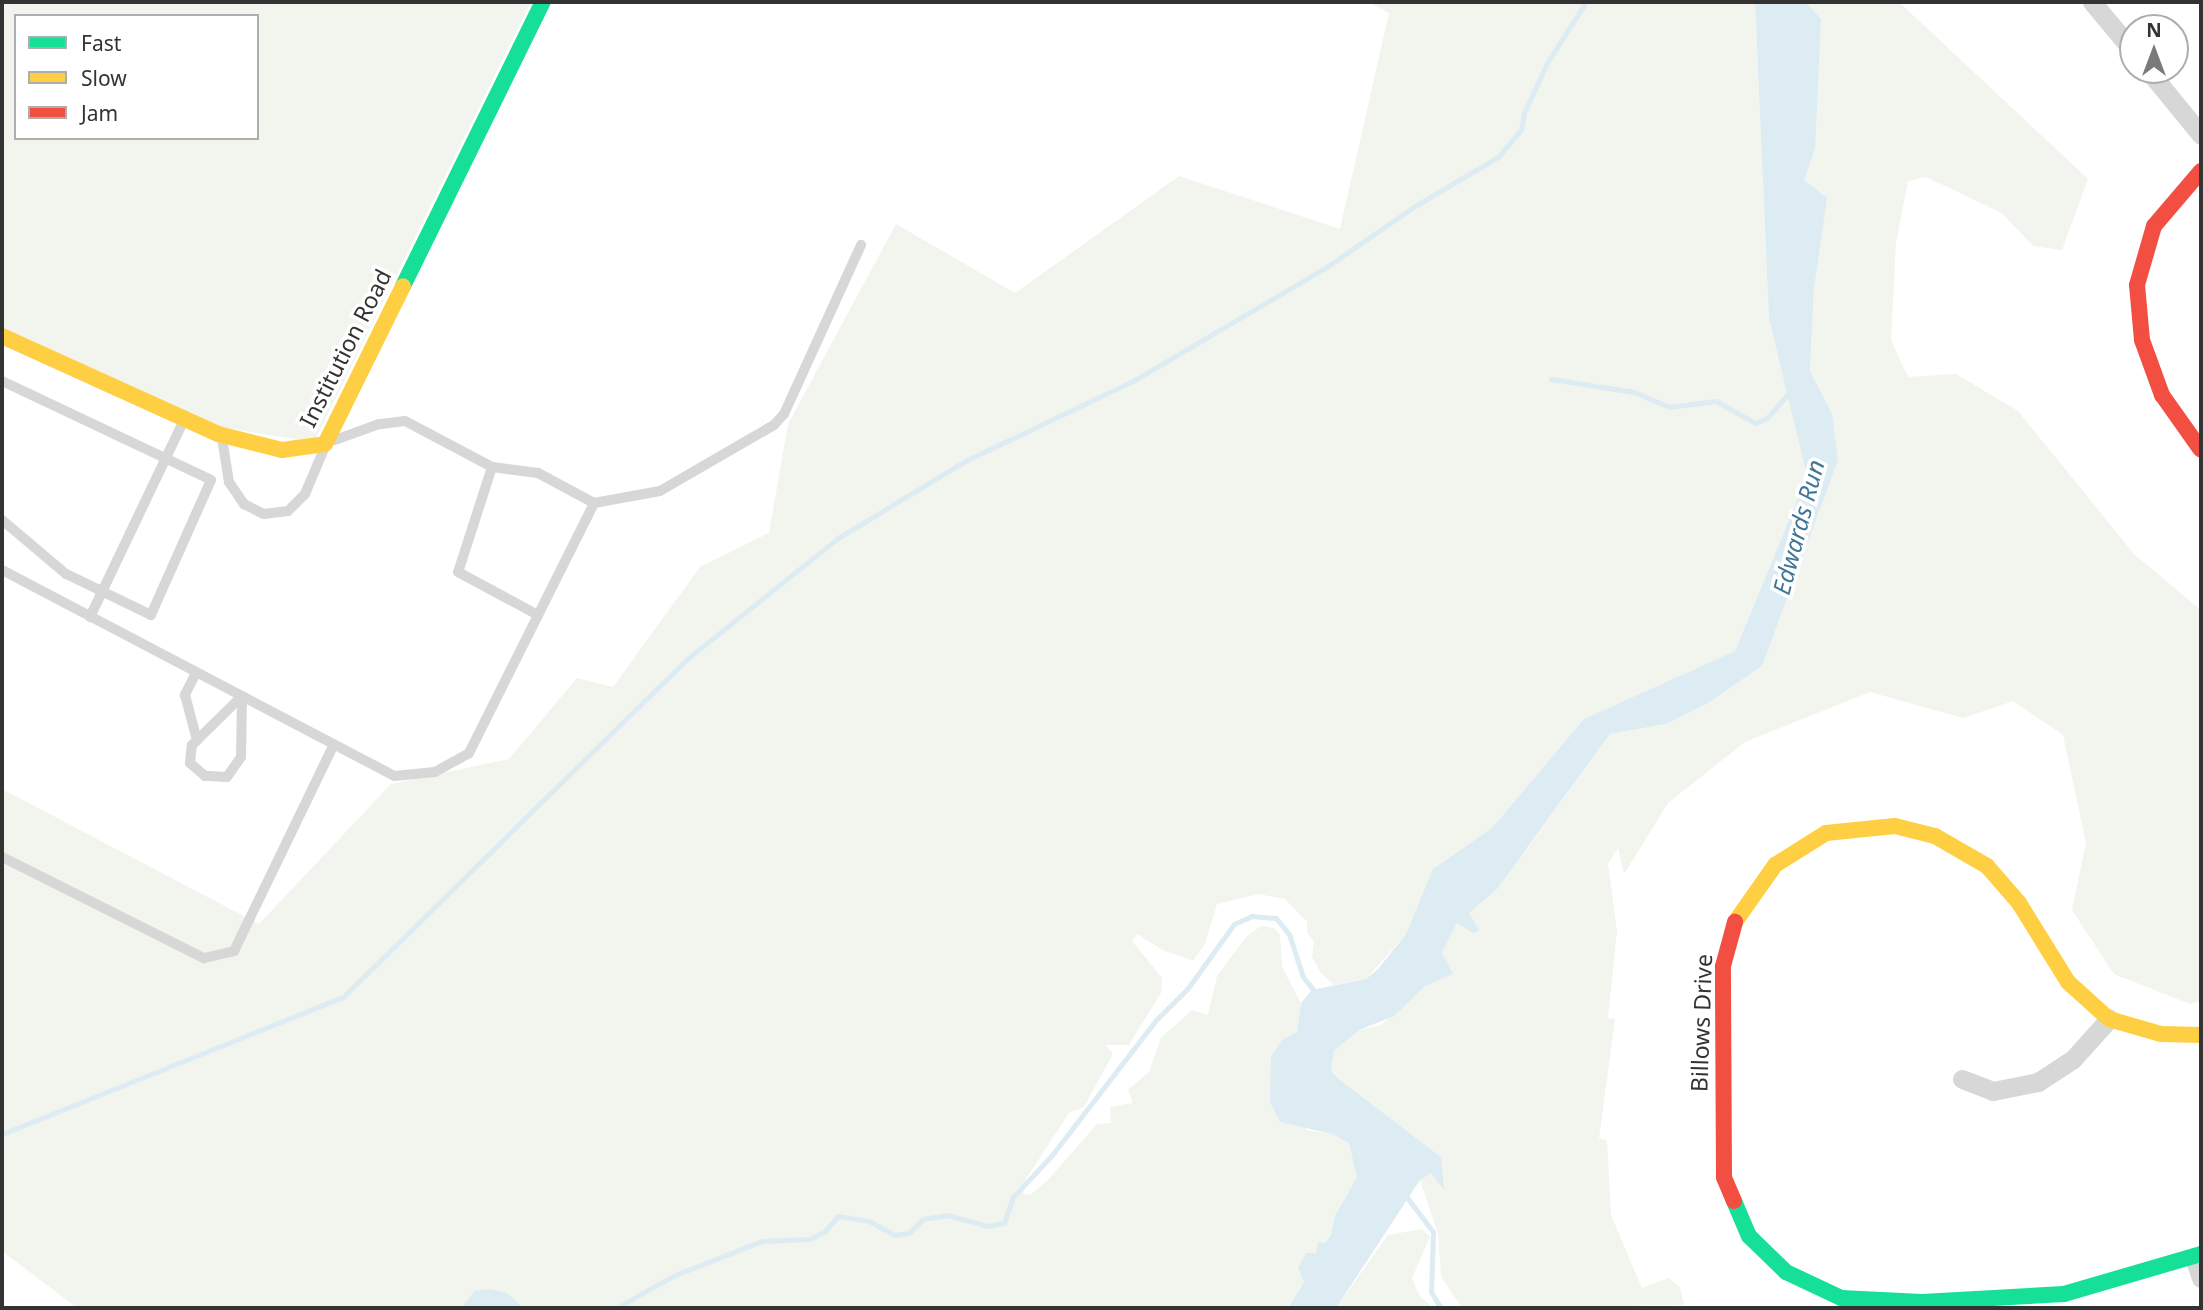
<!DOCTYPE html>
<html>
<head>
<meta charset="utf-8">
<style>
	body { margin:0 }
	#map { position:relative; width:2203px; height:1310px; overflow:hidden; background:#fff; font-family:"Noto Sans",sans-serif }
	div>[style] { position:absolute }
	.green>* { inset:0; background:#f1f5ed }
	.water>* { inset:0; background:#ddebf3 }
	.stream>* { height:5px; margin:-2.5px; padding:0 2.5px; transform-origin:2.5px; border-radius:2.5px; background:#ddebf3 }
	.lane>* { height:10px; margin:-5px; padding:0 5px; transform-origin:5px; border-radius:5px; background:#d7d7d7 }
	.street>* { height:19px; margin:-9.5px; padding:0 9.5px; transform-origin:9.5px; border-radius:9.5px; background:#d7d7d7 }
	.fast>* { height:16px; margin:-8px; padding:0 8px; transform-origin:8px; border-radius:8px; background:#16e098 }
	.slow>* { height:16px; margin:-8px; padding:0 8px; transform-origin:8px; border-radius:8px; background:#ffcf43 }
	.jam>* { height:16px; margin:-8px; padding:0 8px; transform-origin:8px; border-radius:8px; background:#f24e42 }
	span { translate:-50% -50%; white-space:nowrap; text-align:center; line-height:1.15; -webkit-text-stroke:7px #fff; paint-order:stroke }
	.street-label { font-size:23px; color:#333 }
	.water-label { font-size:24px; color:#3f7597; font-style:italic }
	.frame { position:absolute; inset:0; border:4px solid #333; pointer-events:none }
	.legend { position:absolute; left:14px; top:14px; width:245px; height:126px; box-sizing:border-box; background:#fff; border:2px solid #adadad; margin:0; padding:9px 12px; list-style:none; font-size:21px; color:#333 }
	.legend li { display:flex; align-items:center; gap:14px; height:35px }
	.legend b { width:35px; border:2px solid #adadad }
	.north { position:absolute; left:2119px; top:14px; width:70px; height:70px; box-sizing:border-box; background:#fff; border:2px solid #adadad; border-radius:50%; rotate:0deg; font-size:19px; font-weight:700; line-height:28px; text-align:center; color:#333 }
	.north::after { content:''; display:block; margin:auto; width:24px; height:32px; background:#7a7a7a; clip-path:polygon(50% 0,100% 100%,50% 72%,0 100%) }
</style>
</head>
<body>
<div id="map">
	<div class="green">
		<i style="clip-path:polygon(evenodd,2px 2px,531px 2px,314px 442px,213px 426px,2px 328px,2px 2px,16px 16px,257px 16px,257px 138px,16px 138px,16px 16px)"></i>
		<i style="clip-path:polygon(1368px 2px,1755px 2px,1769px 319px,1807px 475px,1735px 651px,1584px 719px,1492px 828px,1433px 869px,1406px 934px,1366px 979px,1334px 985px,1320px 972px,1312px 957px,1314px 942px,1307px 932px,1307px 922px,1285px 899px,1258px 894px,1217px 904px,1205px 944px,1193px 961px,1163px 950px,1137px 934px,1132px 941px,1162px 978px,1161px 993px,1129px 1045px,1106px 1045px,1113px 1054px,1084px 1107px,1069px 1113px,1026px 1179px,1023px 1194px,1030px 1195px,1047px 1181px,1097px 1124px,1111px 1123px,1110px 1107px,1133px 1103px,1128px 1090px,1149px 1072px,1161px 1038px,1192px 1010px,1208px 1015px,1217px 976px,1246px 937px,1261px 926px,1274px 928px,1280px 935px,1282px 967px,1301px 1003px,1297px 1032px,1282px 1040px,1307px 1130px,1332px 1134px,1349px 1143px,1356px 1158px,1357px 1177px,1335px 1216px,1331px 1235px,1316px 1253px,1306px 1253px,1298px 1268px,1304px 1282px,1288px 1308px,77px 1308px,2px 1251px,2px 789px,259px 924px,391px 784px,509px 759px,577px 678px,613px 687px,700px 567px,769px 533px,788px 424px,896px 224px,1015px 293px,1179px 176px,1340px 229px,1389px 13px)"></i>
		<i style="clip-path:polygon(1805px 2px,1899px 2px,2088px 179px,2062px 250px,2033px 246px,2002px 213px,1926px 177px,1908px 181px,1896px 243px,1891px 340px,1908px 377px,1956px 374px,2018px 411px,2134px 554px,2201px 610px,2201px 1001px,2190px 1004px,2114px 974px,2072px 910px,2086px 843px,2063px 735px,2013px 701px,1963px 718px,1870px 692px,1745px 742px,1668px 803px,1624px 874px,1618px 848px,1608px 864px,1617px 931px,1608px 1018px,1615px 1019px,1599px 1138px,1607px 1140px,1611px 1215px,1642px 1288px,1669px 1278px,1680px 1287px,1684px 1305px,1462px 1308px,1441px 1276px,1438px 1234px,1420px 1180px,1431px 1172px,1443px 1189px,1441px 1157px,1340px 1080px,1331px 1071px,1334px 1051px,1359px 1030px,1381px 1025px,1424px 986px,1452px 974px,1442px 953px,1457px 923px,1527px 849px,1610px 734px,1666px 724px,1708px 703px,1762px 666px,1832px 414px,1810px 371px,1814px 288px,1804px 180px,1815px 149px)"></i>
		<i style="clip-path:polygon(1422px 1229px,1430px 1237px,1412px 1278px,1419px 1295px,1433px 1308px,1336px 1308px,1388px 1235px)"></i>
	</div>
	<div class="water">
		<i style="clip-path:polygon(1755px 2px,1805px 2px,1821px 19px,1815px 149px,1804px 180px,1827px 198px,1814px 288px,1810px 371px,1832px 414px,1838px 460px,1762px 666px,1708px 703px,1666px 724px,1610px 734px,1497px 889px,1469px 913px,1479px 930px,1473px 933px,1457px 923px,1442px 953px,1453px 974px,1425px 986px,1394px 1016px,1359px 1030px,1334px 1051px,1331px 1071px,1340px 1080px,1441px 1157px,1444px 1190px,1431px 1173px,1420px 1180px,1336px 1308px,1288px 1308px,1304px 1282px,1298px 1268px,1306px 1253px,1316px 1253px,1318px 1242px,1325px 1243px,1331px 1235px,1335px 1216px,1357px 1177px,1349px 1143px,1332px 1134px,1280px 1122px,1270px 1102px,1271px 1057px,1282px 1040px,1297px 1032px,1301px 1003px,1312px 990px,1366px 979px,1378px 969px,1406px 934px,1433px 869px,1492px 828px,1584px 719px,1735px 651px,1807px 476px,1769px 319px)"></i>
		<i style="clip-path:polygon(491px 1289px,507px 1293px,524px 1308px,461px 1308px,475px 1291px)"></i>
	</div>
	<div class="stream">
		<i style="left:1551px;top:379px;width:84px;rotate:8.9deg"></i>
		<i style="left:1634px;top:392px;width:38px;rotate:23deg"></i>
		<i style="left:1669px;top:407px;width:47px;rotate:-7.3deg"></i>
		<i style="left:1716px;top:401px;width:45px;rotate:29.4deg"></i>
		<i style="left:1755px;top:423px;width:13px;rotate:-23deg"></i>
		<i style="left:1767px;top:418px;width:40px;rotate:-49deg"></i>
		<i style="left:2px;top:1134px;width:367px;rotate:-21.9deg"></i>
		<i style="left:343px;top:997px;width:482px;rotate:-44.5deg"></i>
		<i style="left:687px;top:659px;width:193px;rotate:-38.7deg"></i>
		<i style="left:838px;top:538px;width:149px;rotate:-31.2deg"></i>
		<i style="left:965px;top:461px;width:186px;rotate:-25.5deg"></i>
		<i style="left:1133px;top:381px;width:226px;rotate:-30.5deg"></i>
		<i style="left:1328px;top:266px;width:106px;rotate:-34.6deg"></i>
		<i style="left:1415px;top:206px;width:96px;rotate:-30.6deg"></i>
		<i style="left:1498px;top:157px;width:35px;rotate:-50deg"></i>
		<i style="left:1521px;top:130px;width:17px;rotate:-80deg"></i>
		<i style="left:1524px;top:113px;width:57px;rotate:-65.2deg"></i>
		<i style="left:1548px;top:61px;width:70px;rotate:-57.2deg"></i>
		<i style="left:1406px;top:1196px;width:45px;rotate:53.1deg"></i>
		<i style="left:1433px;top:1232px;width:60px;rotate:91.9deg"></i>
		<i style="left:1431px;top:1292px;width:19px;rotate:58deg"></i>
		<i style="left:616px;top:1308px;width:65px;rotate:-29.3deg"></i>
		<i style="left:673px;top:1276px;width:96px;rotate:-21.5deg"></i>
		<i style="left:762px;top:1241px;width:48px;rotate:-2.4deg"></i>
		<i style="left:810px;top:1239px;width:17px;rotate:-28deg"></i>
		<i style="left:825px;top:1231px;width:20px;rotate:-49deg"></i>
		<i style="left:838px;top:1216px;width:31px;rotate:9deg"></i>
		<i style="left:869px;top:1221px;width:29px;rotate:29deg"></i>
		<i style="left:894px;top:1235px;width:15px;rotate:-8deg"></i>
		<i style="left:909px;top:1233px;width:20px;rotate:-45deg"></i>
		<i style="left:923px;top:1219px;width:24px;rotate:-9deg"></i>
		<i style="left:947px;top:1215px;width:42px;rotate:15deg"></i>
		<i style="left:988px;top:1226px;width:16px;rotate:-11deg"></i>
		<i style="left:1004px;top:1223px;width:28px;rotate:-71deg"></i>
		<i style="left:1013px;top:1197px;width:57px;rotate:-47.1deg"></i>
		<i style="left:1052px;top:1155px;width:170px;rotate:-52.4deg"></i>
		<i style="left:1156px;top:1020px;width:45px;rotate:-45deg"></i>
		<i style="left:1188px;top:988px;width:79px;rotate:-54.3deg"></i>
		<i style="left:1234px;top:924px;width:20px;rotate:-24deg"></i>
		<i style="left:1252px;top:916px;width:24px;rotate:5deg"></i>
		<i style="left:1276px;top:918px;width:21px;rotate:51deg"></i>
		<i style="left:1289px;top:934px;width:45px;rotate:72deg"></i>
		<i style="left:1303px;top:977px;width:21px;rotate:51deg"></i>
	</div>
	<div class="lane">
		<i style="left:2px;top:381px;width:231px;rotate:25.3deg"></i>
		<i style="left:211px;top:480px;width:148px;rotate:114deg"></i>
		<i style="left:151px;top:615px;width:94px;rotate:-154.2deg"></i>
		<i style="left:66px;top:574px;width:84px;rotate:-139.8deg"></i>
		<i style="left:222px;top:438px;width:45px;rotate:81deg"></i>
		<i style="left:229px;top:482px;width:27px;rotate:56deg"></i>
		<i style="left:244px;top:504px;width:22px;rotate:27deg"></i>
		<i style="left:264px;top:514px;width:24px;rotate:-7deg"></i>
		<i style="left:288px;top:511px;width:24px;rotate:-45deg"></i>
		<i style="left:305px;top:494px;width:49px;rotate:-67.1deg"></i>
		<i style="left:492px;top:467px;width:110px;rotate:107.9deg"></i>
		<i style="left:458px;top:572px;width:91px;rotate:28.3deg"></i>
		<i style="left:594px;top:503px;width:67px;rotate:-10.3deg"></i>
		<i style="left:660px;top:491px;width:132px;rotate:-30.1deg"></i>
		<i style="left:774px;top:425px;width:15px;rotate:-48deg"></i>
		<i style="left:784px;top:414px;width:186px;rotate:-65.5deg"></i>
		<i style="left:2px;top:570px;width:443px;rotate:27.7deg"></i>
		<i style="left:394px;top:776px;width:41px;rotate:-5.6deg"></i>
		<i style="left:435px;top:772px;width:39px;rotate:-29deg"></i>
		<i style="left:469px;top:753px;width:280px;rotate:-63.4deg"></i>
		<i style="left:594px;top:503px;width:64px;rotate:-151.8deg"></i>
		<i style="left:538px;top:473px;width:46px;rotate:-172.6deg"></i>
		<i style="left:492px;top:467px;width:98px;rotate:-152.1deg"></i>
		<i style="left:405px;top:421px;width:26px;rotate:173deg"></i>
		<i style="left:379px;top:424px;width:47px;rotate:160deg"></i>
		<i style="left:90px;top:617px;width:216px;rotate:-64.5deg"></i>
		<i style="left:196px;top:673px;width:25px;rotate:117deg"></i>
		<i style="left:185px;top:695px;width:47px;rotate:75.1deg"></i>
		<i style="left:242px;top:696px;width:61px;rotate:90.9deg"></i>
		<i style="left:241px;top:757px;width:24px;rotate:125deg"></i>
		<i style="left:227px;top:777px;width:22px;rotate:-177deg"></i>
		<i style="left:205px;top:776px;width:20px;rotate:-139deg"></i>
		<i style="left:190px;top:763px;width:18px;rotate:-84deg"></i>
		<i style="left:192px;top:745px;width:70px;rotate:-44.4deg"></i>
		<i style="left:2px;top:857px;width:226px;rotate:26.6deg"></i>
		<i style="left:204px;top:958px;width:31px;rotate:-13deg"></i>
		<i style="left:234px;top:951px;width:230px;rotate:-64.2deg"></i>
	</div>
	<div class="street">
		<i style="left:2092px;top:2px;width:64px;rotate:50.1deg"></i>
		<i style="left:2148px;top:70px;width:84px;rotate:50.8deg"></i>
		<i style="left:1962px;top:1079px;width:33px;rotate:21deg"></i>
		<i style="left:1993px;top:1091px;width:46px;rotate:-11.3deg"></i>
		<i style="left:2038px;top:1082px;width:42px;rotate:-33.3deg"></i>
		<i style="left:2073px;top:1059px;width:54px;rotate:-48deg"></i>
		<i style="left:2194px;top:1257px;width:22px;rotate:72deg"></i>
	</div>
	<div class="fast">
		<i style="left:403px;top:286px;width:317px;rotate:-63.8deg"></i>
		<i style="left:1734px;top:1201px;width:38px;rotate:67deg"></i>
		<i style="left:1749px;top:1236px;width:52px;rotate:44.2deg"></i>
		<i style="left:1786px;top:1272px;width:61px;rotate:25.3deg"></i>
		<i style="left:1841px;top:1298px;width:81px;rotate:2.8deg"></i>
		<i style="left:1922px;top:1302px;width:142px;rotate:-3.2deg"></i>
		<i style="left:2064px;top:1294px;width:143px;rotate:-16.3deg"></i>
	</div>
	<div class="slow">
		<i style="left:2px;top:336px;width:237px;rotate:24.4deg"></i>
		<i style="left:218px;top:434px;width:66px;rotate:14deg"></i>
		<i style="left:282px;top:450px;width:43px;rotate:-7.9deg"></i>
		<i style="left:325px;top:444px;width:176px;rotate:-63.7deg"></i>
		<i style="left:1735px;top:922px;width:70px;rotate:-54.9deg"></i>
		<i style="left:1775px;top:865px;width:60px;rotate:-32.1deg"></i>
		<i style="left:1826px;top:833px;width:69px;rotate:-5.8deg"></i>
		<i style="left:1895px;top:826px;width:41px;rotate:14deg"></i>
		<i style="left:1935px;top:836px;width:60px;rotate:30deg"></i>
		<i style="left:1987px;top:866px;width:49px;rotate:49.1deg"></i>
		<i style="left:2019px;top:903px;width:93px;rotate:58.2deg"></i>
		<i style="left:2068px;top:982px;width:55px;rotate:42.1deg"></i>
		<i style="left:2109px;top:1019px;width:54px;rotate:16.1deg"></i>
		<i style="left:2161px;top:1034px;width:40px;rotate:1.4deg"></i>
	</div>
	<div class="jam">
		<i style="left:2201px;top:171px;width:72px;rotate:130.5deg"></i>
		<i style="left:2154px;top:226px;width:61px;rotate:106.1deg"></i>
		<i style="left:2137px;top:285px;width:55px;rotate:84.8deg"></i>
		<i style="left:2142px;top:340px;width:59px;rotate:70deg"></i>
		<i style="left:2162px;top:395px;width:67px;rotate:54.7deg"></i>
		<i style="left:1734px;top:1201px;width:26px;rotate:-113deg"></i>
		<i style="left:1724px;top:1177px;width:211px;rotate:-90.3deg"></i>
		<i style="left:1723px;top:966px;width:46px;rotate:-74.7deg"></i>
	</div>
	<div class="street-label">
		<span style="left:345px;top:348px;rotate:-63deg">Institution Road</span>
		<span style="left:1701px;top:1023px;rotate:-88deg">Billows Drive</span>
	</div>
	<div class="water-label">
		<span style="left:1798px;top:527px;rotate:-75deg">Edwards Run</span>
	</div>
	<div class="frame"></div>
	<ul class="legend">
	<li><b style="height:9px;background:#16e098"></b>Fast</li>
	<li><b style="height:9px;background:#ffcf43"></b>Slow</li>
	<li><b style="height:9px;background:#f24e42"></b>Jam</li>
	</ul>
	<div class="north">N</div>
</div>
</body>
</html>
